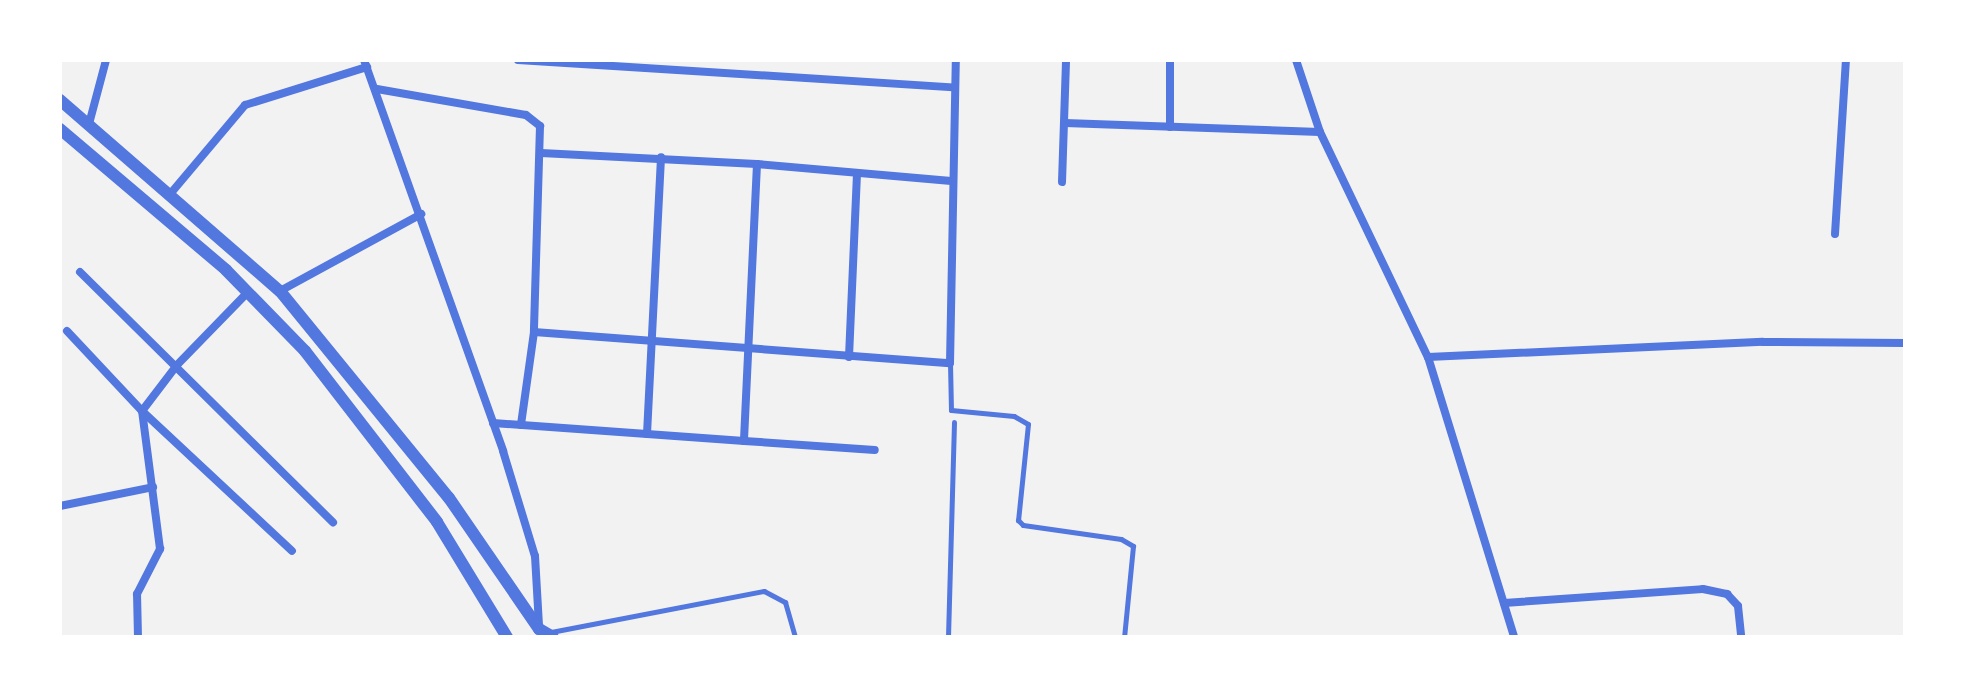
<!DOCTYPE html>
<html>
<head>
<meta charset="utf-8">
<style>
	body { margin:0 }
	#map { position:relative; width:1965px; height:697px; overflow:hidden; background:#f2f2f2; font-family:"Alegreya Sans",sans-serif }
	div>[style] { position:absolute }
	.service>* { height:5px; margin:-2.5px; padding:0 2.5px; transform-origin:2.5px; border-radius:2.5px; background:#5277de }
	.minor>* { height:8px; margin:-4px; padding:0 4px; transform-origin:4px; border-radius:4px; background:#5277de }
	.tertiary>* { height:12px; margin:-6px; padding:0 6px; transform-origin:6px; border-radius:6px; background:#5277de }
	span { translate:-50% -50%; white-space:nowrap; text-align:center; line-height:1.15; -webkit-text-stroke:8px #fff; paint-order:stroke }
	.frame { position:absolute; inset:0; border:62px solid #fff; pointer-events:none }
</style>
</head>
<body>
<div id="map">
	<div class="service">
		<i style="left:950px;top:363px;width:47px;rotate:88.8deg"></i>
		<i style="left:951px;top:410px;width:63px;rotate:5.4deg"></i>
		<i style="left:1014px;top:416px;width:16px;rotate:30deg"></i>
		<i style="left:1028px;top:424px;width:97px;rotate:95.9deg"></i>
		<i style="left:1018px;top:520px;width:7px;rotate:45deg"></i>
		<i style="left:1023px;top:525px;width:99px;rotate:8.1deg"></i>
		<i style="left:1121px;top:539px;width:14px;rotate:30deg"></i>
		<i style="left:1133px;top:546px;width:91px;rotate:95.6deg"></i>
		<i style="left:551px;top:632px;width:217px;rotate:-10.9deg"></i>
		<i style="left:764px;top:591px;width:24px;rotate:28deg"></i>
		<i style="left:785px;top:602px;width:36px;rotate:74deg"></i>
		<i style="left:948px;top:637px;width:215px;rotate:-88.4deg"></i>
	</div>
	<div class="minor">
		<i style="left:364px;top:60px;width:415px;rotate:70.4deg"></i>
		<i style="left:503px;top:451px;width:110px;rotate:73.1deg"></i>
		<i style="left:535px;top:556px;width:70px;rotate:86.7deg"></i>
		<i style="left:518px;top:60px;width:436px;rotate:3.6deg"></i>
		<i style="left:1296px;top:60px;width:76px;rotate:71.6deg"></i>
		<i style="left:1320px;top:132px;width:250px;rotate:64.4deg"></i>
		<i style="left:1428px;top:357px;width:293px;rotate:72.9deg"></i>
		<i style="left:377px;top:89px;width:151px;rotate:9.9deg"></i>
		<i style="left:526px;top:115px;width:18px;rotate:38deg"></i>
		<i style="left:540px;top:126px;width:206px;rotate:91.7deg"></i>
		<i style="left:534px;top:332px;width:94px;rotate:98deg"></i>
		<i style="left:1065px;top:123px;width:255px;rotate:2deg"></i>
		<i style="left:89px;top:124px;width:66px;rotate:-75.1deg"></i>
		<i style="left:1170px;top:127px;width:67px;rotate:-90deg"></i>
		<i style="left:541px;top:153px;width:216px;rotate:2.9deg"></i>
		<i style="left:757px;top:164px;width:195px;rotate:5deg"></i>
		<i style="left:757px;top:164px;width:277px;rotate:92.7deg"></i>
		<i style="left:744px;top:441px;width:131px;rotate:3.9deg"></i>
		<i style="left:1062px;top:182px;width:122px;rotate:-88.1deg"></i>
		<i style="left:171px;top:193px;width:115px;rotate:-49.9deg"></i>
		<i style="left:245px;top:105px;width:128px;rotate:-17.3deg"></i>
		<i style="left:1835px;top:234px;width:174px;rotate:-86.4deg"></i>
		<i style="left:80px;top:272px;width:356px;rotate:44.7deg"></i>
		<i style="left:280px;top:291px;width:161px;rotate:-28.6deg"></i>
		<i style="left:67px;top:331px;width:110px;rotate:46.8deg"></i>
		<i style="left:142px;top:411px;width:205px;rotate:43deg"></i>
		<i style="left:534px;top:332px;width:417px;rotate:4.3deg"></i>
		<i style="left:950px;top:363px;width:303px;rotate:-88.9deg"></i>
		<i style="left:849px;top:357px;width:183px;rotate:-87.5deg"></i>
		<i style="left:1428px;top:357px;width:335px;rotate:-2.6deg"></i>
		<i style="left:1763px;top:342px;width:142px;rotate:0.4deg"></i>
		<i style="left:493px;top:423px;width:252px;rotate:4.1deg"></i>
		<i style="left:647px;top:434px;width:277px;rotate:-87.1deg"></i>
		<i style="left:60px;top:506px;width:95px;rotate:-11.5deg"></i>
		<i style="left:1504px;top:603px;width:199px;rotate:-4deg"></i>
		<i style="left:1703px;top:589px;width:25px;rotate:12deg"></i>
		<i style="left:1727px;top:594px;width:16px;rotate:47deg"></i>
		<i style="left:1738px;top:606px;width:31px;rotate:84deg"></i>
		<i style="left:138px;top:637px;width:43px;rotate:-91.3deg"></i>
		<i style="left:137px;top:594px;width:51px;rotate:-62.9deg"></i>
		<i style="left:160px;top:549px;width:139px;rotate:-97.4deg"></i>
		<i style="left:142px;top:411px;width:58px;rotate:-52.7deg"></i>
		<i style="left:177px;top:365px;width:102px;rotate:-45.8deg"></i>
	</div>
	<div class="tertiary">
		<i style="left:60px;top:100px;width:291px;rotate:41deg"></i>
		<i style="left:280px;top:291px;width:267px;rotate:50.8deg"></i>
		<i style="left:449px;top:498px;width:159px;rotate:55.5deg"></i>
		<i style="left:539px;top:629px;width:16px;rotate:30deg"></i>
		<i style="left:60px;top:129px;width:218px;rotate:40.3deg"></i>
		<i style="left:226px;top:270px;width:113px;rotate:45.7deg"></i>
		<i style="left:305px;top:351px;width:216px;rotate:52.3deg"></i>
		<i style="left:437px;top:522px;width:135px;rotate:58.7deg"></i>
	</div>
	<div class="frame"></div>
</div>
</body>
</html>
